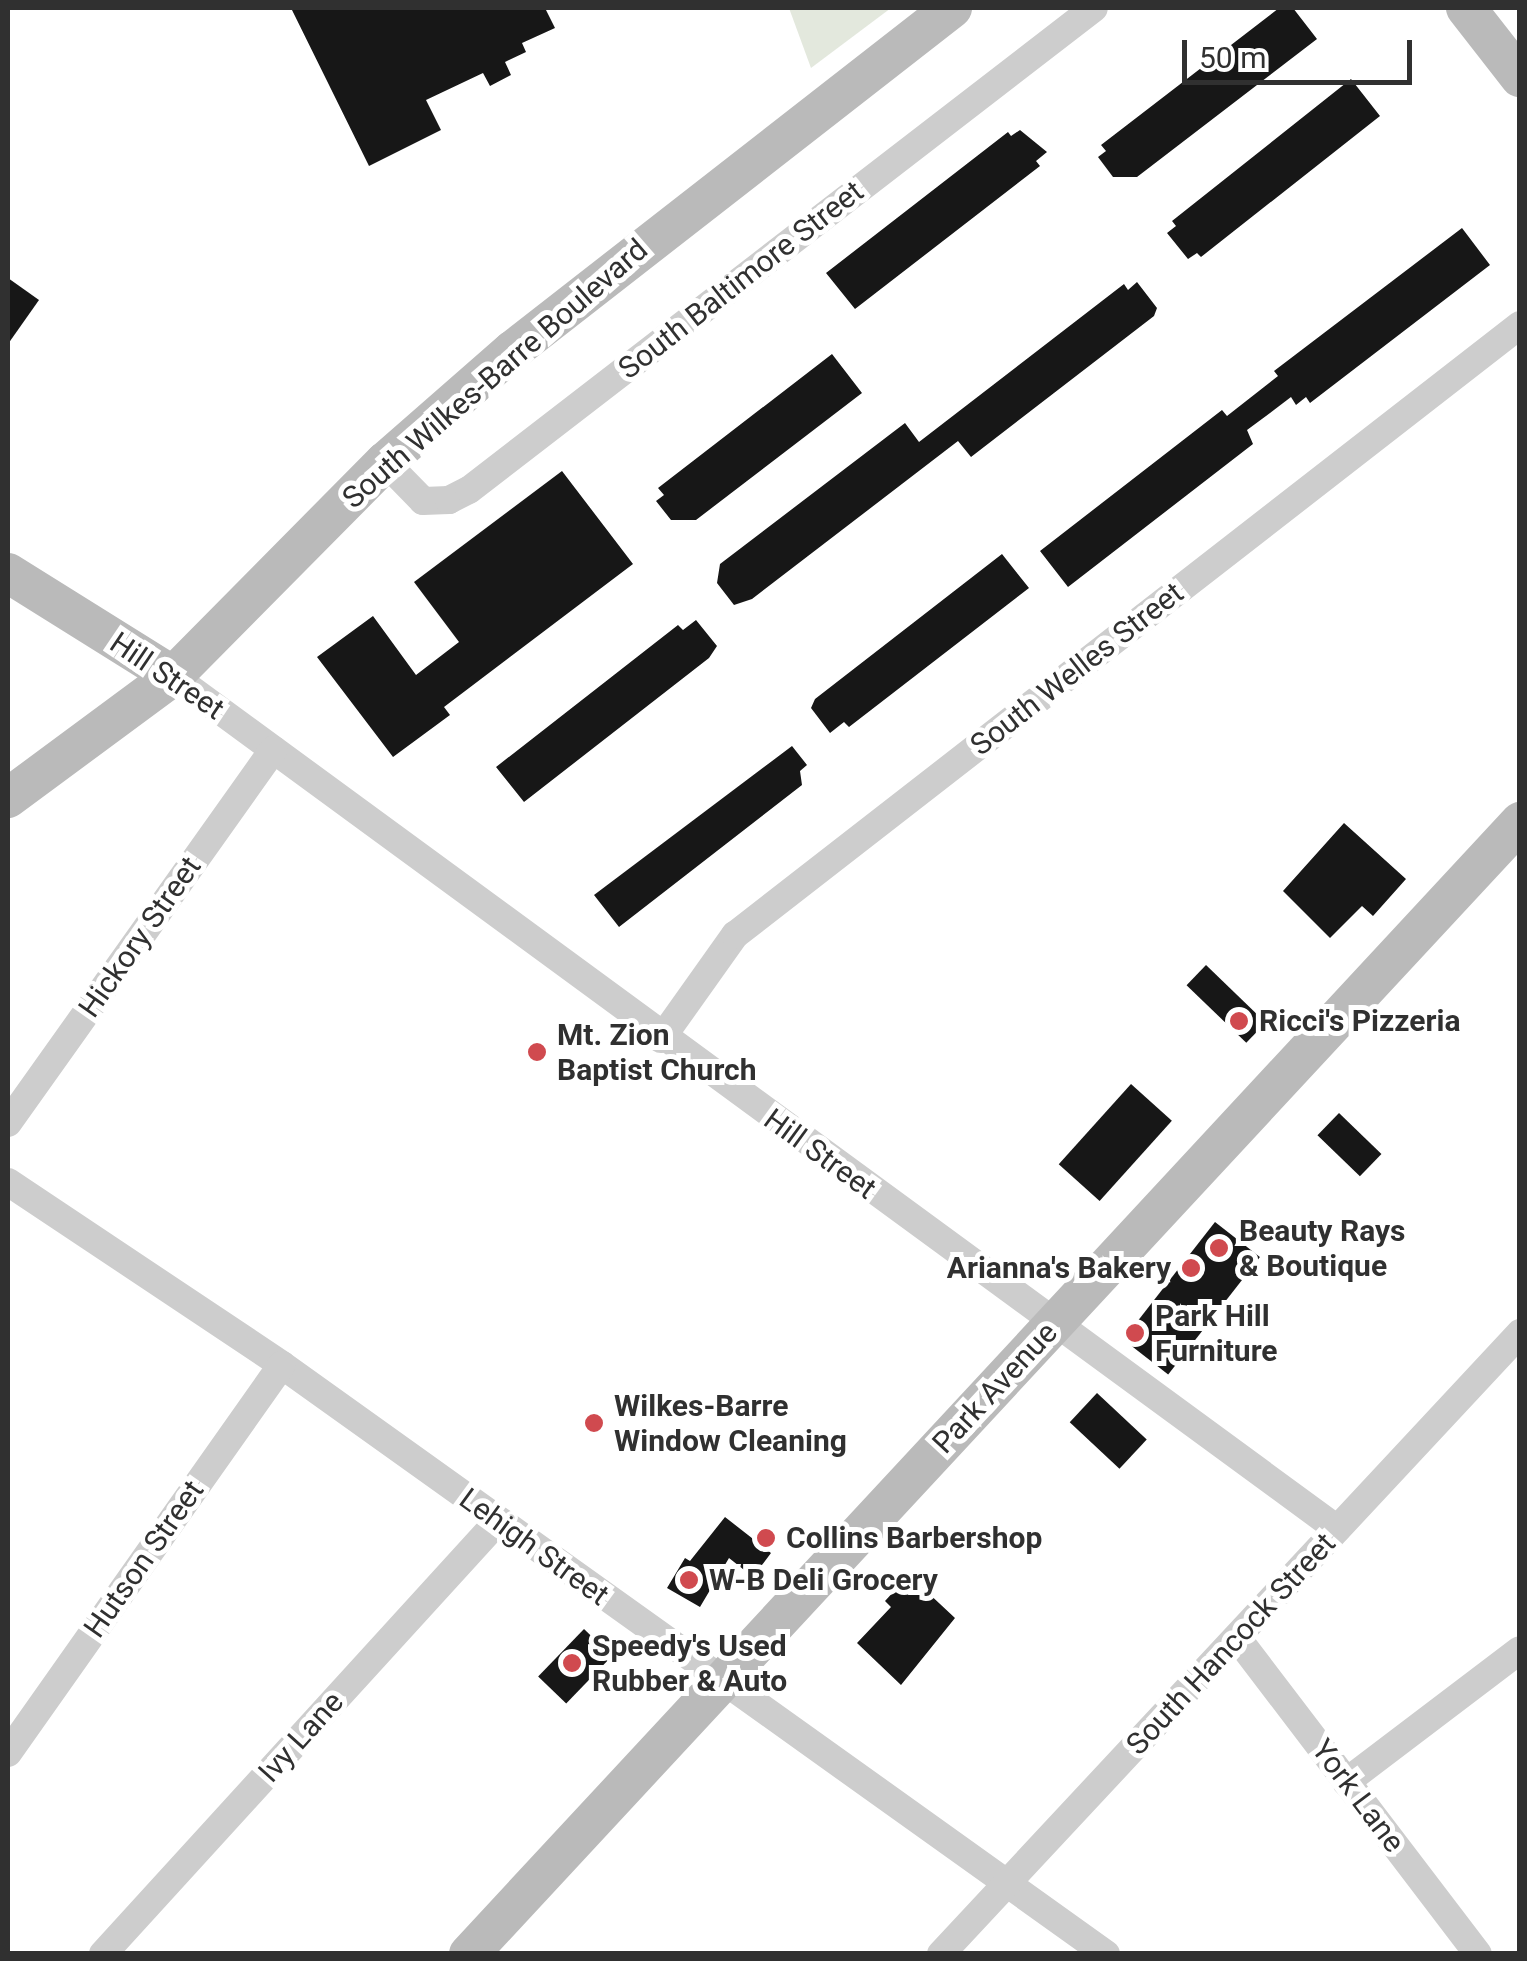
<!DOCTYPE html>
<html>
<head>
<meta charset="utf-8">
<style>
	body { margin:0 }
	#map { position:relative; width:1527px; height:1961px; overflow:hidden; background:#fff; font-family:Roboto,sans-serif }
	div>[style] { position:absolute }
	.green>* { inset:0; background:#e3e8dd }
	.building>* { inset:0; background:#171717; transform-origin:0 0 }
	.street>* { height:28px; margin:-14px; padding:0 14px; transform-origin:14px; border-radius:14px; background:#cdcdcd }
	.secondary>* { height:40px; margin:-20px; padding:0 20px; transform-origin:20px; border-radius:20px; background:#bababa }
	.dots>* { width:28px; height:28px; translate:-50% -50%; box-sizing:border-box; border:5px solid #fff; border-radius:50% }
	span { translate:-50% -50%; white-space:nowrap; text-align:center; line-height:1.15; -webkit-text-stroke:10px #fff; paint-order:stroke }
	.street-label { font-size:30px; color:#303030 }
	.poi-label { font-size:30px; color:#303030; font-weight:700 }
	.left { translate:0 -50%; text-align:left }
	.right { translate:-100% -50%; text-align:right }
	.frame { position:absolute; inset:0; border:10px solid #303030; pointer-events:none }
	.scale { position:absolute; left:1182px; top:40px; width:230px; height:45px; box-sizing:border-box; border:5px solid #303030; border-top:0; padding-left:12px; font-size:30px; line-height:35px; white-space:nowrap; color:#303030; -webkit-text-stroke:8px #fff; paint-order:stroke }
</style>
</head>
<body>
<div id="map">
	<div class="green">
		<i style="clip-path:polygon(789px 8px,891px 8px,811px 68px)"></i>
	</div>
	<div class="building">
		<i style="clip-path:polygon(291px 8px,545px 8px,555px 28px,522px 43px,526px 52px,505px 62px,511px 75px,490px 86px,483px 73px,426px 100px,441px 130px,369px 166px)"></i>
		<i style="clip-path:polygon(1279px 8px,1293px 8px,1317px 39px,1137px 177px,1113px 177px,1098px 157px,1106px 151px,1101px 145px)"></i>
		<i style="clip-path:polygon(1351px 79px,1380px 116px,1201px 257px,1197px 253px,1188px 259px,1167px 233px,1176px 226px,1172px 221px)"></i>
		<i style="clip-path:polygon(1020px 130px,1047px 152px,1036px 161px,1040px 166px,855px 309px,826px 273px,1008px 132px,1011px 136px)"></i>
		<i style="clip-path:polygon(1462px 228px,1490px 265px,1310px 403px,1306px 397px,1296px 405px,1291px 397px,1266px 416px,1247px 430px,1253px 444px,1068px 587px,1040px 551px,1222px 410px,1227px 416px,1278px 376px,1274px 371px)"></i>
		<i style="clip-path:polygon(8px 278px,39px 300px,8px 344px)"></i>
		<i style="clip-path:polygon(1137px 282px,1157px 308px,1154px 316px,971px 457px,958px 441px,752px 599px,734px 605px,717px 583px,720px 564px,905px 423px,919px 442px,1124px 284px,1128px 290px)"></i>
		<i style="clip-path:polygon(832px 354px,862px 393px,696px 520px,671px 520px,656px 501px,664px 495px,658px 488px)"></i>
		<i style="clip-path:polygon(562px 471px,633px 564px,444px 707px,450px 715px,393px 757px,317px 657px,373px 616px,416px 675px,459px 642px,414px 582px)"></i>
		<i style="clip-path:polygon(1002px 554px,1029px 588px,849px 727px,844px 722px,830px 733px,811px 708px,815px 699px)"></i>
		<i style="clip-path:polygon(696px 620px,717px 646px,709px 658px,524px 802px,496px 767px,678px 625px,683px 630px)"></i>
		<i style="clip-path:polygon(792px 746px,807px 765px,800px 771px,802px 785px,619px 927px,594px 895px)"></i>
		<i style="clip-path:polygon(1344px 823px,1406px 879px,1373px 916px,1362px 906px,1330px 938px,1283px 891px)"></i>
		<i style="left:1206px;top:965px;width:83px;height:28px;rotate:44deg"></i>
		<i style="left:1131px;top:1084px;width:55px;height:108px;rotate:42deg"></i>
		<i style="left:1339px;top:1113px;width:59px;height:31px;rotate:44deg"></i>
		<i style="left:1215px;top:1222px;width:57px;height:149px;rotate:38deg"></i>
		<i style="left:1097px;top:1393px;width:68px;height:40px;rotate:43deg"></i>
		<i style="clip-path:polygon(725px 1517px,771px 1553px,753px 1577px,729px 1558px,700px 1607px,667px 1588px,685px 1558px,690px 1561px)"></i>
		<i style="clip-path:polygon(909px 1575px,955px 1618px,901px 1685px,857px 1643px,891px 1607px,885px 1601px)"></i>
		<i style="left:584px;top:1629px;width:39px;height:66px;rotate:44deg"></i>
	</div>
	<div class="street">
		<i style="left:385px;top:462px;width:54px;rotate:45.7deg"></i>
		<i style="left:423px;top:501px;width:26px;rotate:-2deg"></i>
		<i style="left:449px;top:500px;width:22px;rotate:-27deg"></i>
		<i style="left:469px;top:490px;width:789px;rotate:-37.64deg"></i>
		<i style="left:173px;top:676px;width:1443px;rotate:36.23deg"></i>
		<i style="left:661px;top:1039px;width:128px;rotate:-54.6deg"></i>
		<i style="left:735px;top:935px;width:994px;rotate:-37.85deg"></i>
		<i style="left:8px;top:1123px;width:458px;rotate:-54.6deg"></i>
		<i style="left:8px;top:1182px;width:329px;rotate:33.7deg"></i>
		<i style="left:282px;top:1365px;width:1013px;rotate:35.56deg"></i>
		<i style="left:1238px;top:1639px;width:396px;rotate:52.7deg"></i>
		<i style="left:8px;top:1753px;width:475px;rotate:-54.8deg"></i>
		<i style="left:1346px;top:1782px;width:218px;rotate:-37.2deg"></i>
		<i style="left:103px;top:1954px;width:586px;rotate:-47.63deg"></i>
		<i style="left:941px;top:1954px;width:849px;rotate:-47deg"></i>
	</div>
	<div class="secondary">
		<i style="left:1466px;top:8px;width:88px;rotate:52deg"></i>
		<i style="left:8px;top:573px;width:195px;rotate:32deg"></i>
		<i style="left:8px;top:798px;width:205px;rotate:-36.5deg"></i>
		<i style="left:173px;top:676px;width:301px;rotate:-45.3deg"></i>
		<i style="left:385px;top:462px;width:169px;rotate:-41.2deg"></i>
		<i style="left:512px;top:351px;width:558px;rotate:-37.94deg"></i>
		<i style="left:469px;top:1954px;width:1545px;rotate:-47.12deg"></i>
	</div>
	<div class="dots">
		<i style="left:1239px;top:1021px;background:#d04a4f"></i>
		<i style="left:537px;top:1052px;background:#d04a4f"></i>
		<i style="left:1219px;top:1248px;background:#d04a4f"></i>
		<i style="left:1191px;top:1268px;background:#d04a4f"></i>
		<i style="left:1135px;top:1333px;background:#d04a4f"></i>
		<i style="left:594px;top:1423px;background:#d04a4f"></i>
		<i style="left:766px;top:1538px;background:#d04a4f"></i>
		<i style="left:689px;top:1580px;background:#d04a4f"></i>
		<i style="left:572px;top:1663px;background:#d04a4f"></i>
	</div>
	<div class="street-label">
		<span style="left:741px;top:280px;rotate:-38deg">South Baltimore Street</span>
		<span style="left:495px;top:374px;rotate:-41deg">South Wilkes-Barre Boulevard</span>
		<span style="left:1077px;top:669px;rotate:-38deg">South Welles Street</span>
		<span style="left:167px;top:676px;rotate:34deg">Hill Street</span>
		<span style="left:140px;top:937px;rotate:-55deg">Hickory Street</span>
		<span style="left:820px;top:1154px;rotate:36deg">Hill Street</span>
		<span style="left:995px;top:1388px;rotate:-47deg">Park Avenue</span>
		<span style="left:534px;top:1547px;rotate:36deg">Lehigh Street</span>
		<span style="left:144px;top:1559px;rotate:-55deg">Hutson Street</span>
		<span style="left:1231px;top:1644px;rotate:-47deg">South Hancock Street</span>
		<span style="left:301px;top:1737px;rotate:-48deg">Ivy Lane</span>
		<span style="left:1358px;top:1796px;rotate:53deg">York Lane</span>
	</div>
	<div class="poi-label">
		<span class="left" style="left:1259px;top:1021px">Ricci's Pizzeria</span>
		<span class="left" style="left:557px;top:1052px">Mt. Zion<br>Baptist Church</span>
		<span class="left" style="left:1239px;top:1248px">Beauty Rays<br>&amp; Boutique</span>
		<span class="right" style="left:1171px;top:1268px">Arianna's Bakery</span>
		<span class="left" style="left:1155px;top:1333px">Park Hill<br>Furniture</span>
		<span class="left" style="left:614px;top:1423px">Wilkes-Barre<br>Window Cleaning</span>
		<span class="left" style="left:786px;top:1538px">Collins Barbershop</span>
		<span class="left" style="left:709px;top:1580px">W-B Deli Grocery</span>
		<span class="left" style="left:592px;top:1663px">Speedy's Used<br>Rubber &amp; Auto</span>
	</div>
	<div class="frame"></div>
	<div class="scale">50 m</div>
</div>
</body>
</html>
